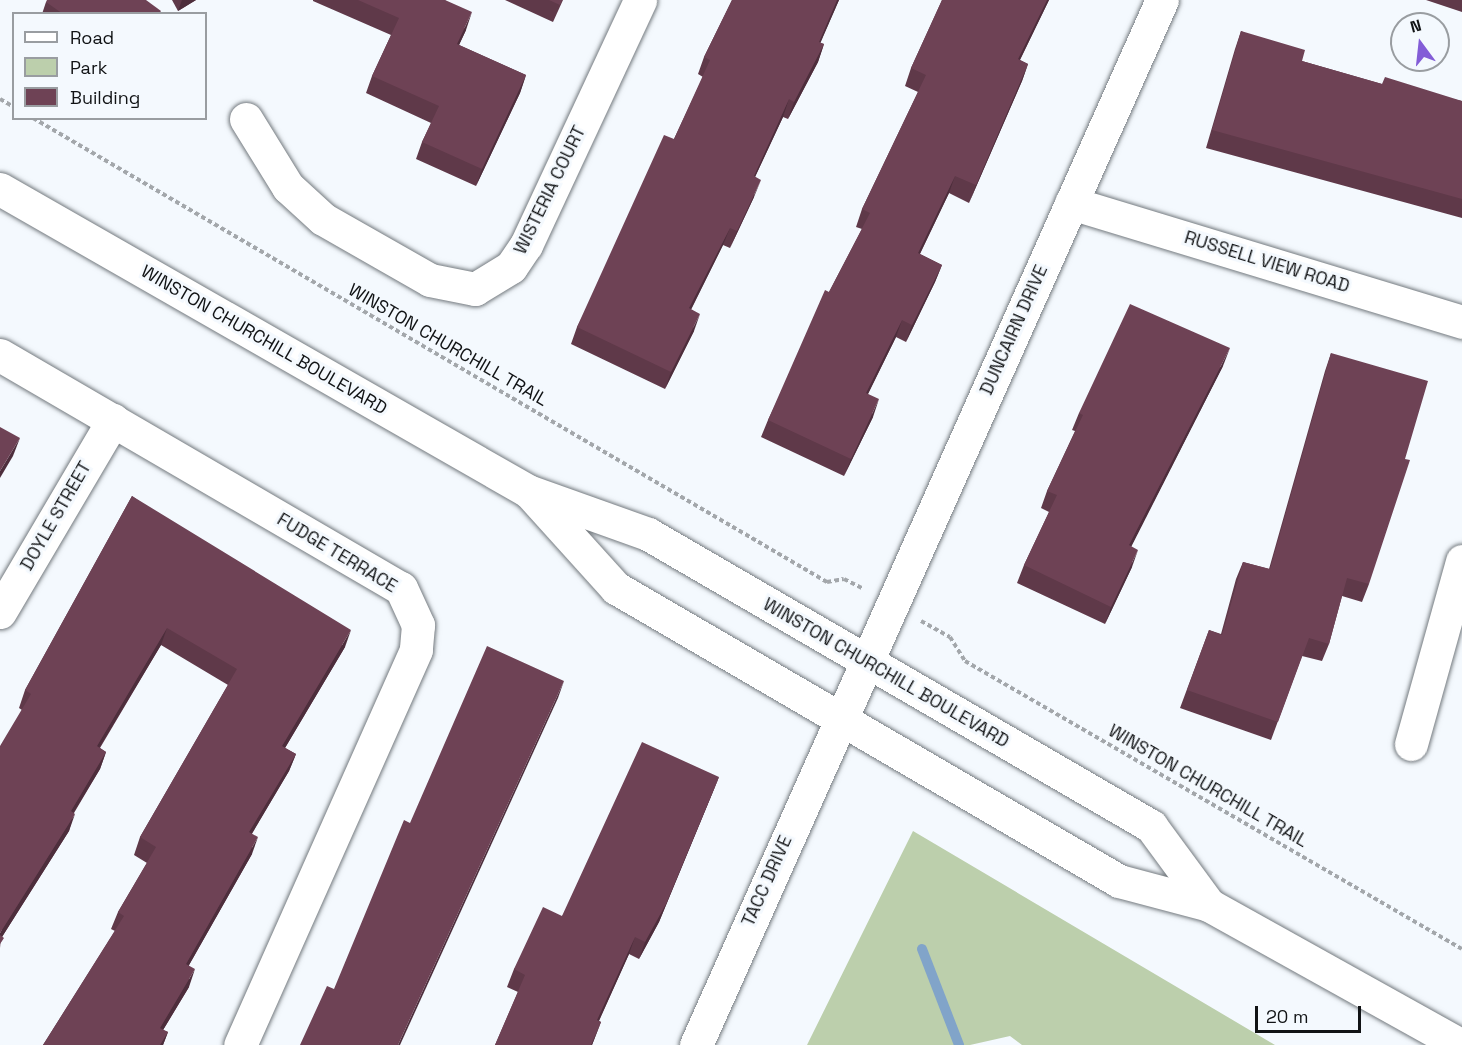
<!DOCTYPE html>
<html>
<head>
<meta charset="utf-8">
<style>
	body { margin:0 }
	#map { position:relative; width:1462px; height:1045px; overflow:hidden; background:#f4f9fe; font-family:"Space Grotesk",sans-serif }
	div>[style] { position:absolute }
	.green>* { inset:0; background:#bccfac }
	.stream>* { height:10px; margin:-5px; padding:0 5px; transform-origin:5px; border-radius:5px; background:#81a4c9 }
	.path>* { height:4px; margin-top:-2px; transform-origin:0; background:repeating-linear-gradient(90deg,#a3a7ab 0 4.5px,transparent 0 7.5px) }
	.roads { filter:drop-shadow(0 0 2px #747a7f) drop-shadow(0 0 2px #747a7f) }
	.street>* { height:33px; margin:-16.5px; padding:0 16.5px; transform-origin:16.5px; border-radius:16.5px; background:#fff }
	.secondary>* { height:33px; margin:-16.5px; padding:0 16.5px; transform-origin:16.5px; border-radius:16.5px; background:#fff }
	.wall>* { inset:0; background:#5f3949 }
	.shaded-wall>* { inset:0; background:#4d2e3c }
	.building>* { inset:0; background:#6e4255 }
	span { translate:-50% -50%; white-space:nowrap; text-align:center; line-height:1.15; -webkit-text-stroke:6px #f4f9fe; paint-order:stroke }
	.street-label { font-size:18px; color:#111315 }
	.legend { position:absolute; left:12px; top:12px; width:195px; height:108px; box-sizing:border-box; background:#f4f9fe; border:2px solid #999da1; margin:0; padding:8px 10px; list-style:none; font-size:18px; color:#111315 }
	.legend li { display:flex; align-items:center; gap:12px; height:30px }
	.legend b { width:30px; border:2px solid #999da1 }
	.north { position:absolute; left:1390px; top:12px; width:60px; height:60px; box-sizing:border-box; background:#f4f9fe; border:2px solid #999da1; border-radius:50%; rotate:345deg; font-size:16px; font-weight:700; line-height:24px; text-align:center; color:#111315 }
	.north::after { content:''; display:block; margin:auto; width:21px; height:27px; background:#835dd7; clip-path:polygon(50% 0,100% 100%,50% 72%,0 100%) }
	.scale { position:absolute; left:1255px; top:1006px; width:106px; height:27px; box-sizing:border-box; border:3px solid #111315; border-top:0; padding-left:8px; font-size:18px; line-height:21px; white-space:nowrap; color:#111315; -webkit-text-stroke:4px #f4f9fe; paint-order:stroke }
</style>
</head>
<body>
<div id="map">
	<div class="green">
		<i style="clip-path:polygon(913px 831px,1275px 1045px,1022px 1045px,1010px 1036px,970px 1045px,807px 1045px)"></i>
	</div>
	<div class="stream">
		<i style="left:922px;top:949px;width:103px;rotate:68.9deg"></i>
	</div>
	<div class="path">
		<i style="left:0;top:99px;width:16px;rotate:30deg"></i>
		<i style="left:33px;top:118px;width:920px;rotate:30.3deg"></i>
		<i style="left:827px;top:582px;width:17px;rotate:-10deg"></i>
		<i style="left:844px;top:579px;width:20px;rotate:27deg"></i>
		<i style="left:921px;top:621px;width:33px;rotate:29deg"></i>
		<i style="left:950px;top:637px;width:28px;rotate:58deg"></i>
		<i style="left:965px;top:661px;width:574px;rotate:30.09deg"></i>
	</div>
	<div class="roads">
		<div class="street">
			<i style="left:246px;top:119px;width:80px;rotate:58.3deg"></i>
			<i style="left:288px;top:187px;width:47px;rotate:42.4deg"></i>
			<i style="left:323px;top:219px;width:123px;rotate:29.7deg"></i>
			<i style="left:430px;top:280px;width:46px;rotate:11.3deg"></i>
			<i style="left:475px;top:289px;width:42px;rotate:-31.4deg"></i>
			<i style="left:511px;top:267px;width:27px;rotate:-56deg"></i>
			<i style="left:526px;top:245px;width:270px;rotate:-65deg"></i>
			<i style="left:0;top:355px;width:464px;rotate:30.2deg"></i>
			<i style="left:401px;top:588px;width:41px;rotate:65.3deg"></i>
			<i style="left:418px;top:625px;width:25px;rotate:95deg"></i>
			<i style="left:416px;top:650px;width:432px;rotate:114deg"></i>
			<i style="left:0;top:612px;width:223px;rotate:-59.5deg"></i>
			<i style="left:1411px;top:744px;width:190px;rotate:-74.4deg"></i>
		</div>
		<div class="secondary">
			<i style="left:0;top:189px;width:608px;rotate:29.77deg"></i>
			<i style="left:528px;top:491px;width:127px;rotate:19.7deg"></i>
			<i style="left:648px;top:534px;width:582px;rotate:30.14deg"></i>
			<i style="left:1151px;top:826px;width:98px;rotate:53.7deg"></i>
			<i style="left:1071px;top:203px;width:409px;rotate:16.9deg"></i>
			<i style="left:531px;top:494px;width:127px;rotate:47.9deg"></i>
			<i style="left:616px;top:588px;width:582px;rotate:30.22deg"></i>
			<i style="left:1119px;top:881px;width:93px;rotate:14.9deg"></i>
			<i style="left:1209px;top:905px;width:288px;rotate:29.1deg"></i>
			<i style="left:696px;top:1045px;width:1144px;rotate:-65.97deg"></i>
		</div>
	</div>
	<div class="wall">
		<i style="clip-path:polygon(172px 0,196px 0,178px 11px)"></i>
		<i style="clip-path:polygon(313px 0,445px 0,466px 30px,459px 45px,526px 75px,520px 93px,476px 186px,416px 159px,422px 142px,431px 123px,366px 93px,372px 76px,391px 35px,313px 1px)"></i>
		<i style="clip-path:polygon(505px 0,563px 0,553px 22px)"></i>
		<i style="clip-path:polygon(732px 0,839px 0,820px 43px,824px 44px,818px 62px,788px 119px,783px 117px,755px 177px,754px 197px,730px 248px,723px 245px,691px 309px,694px 331px,665px 389px,571px 344px,577px 327px,674px 139px,703px 77px,698px 74px,704px 57px)"></i>
		<i style="clip-path:polygon(942px 0,1049px 0,1020px 60px,1028px 64px,1022px 81px,969px 203px,949px 193px,920px 254px,942px 265px,935px 282px,906px 342px,896px 337px,868px 394px,873px 417px,844px 476px,761px 437px,768px 420px,829px 292px,862px 229px,856px 227px,862px 209px,918px 92px,905px 86px,911px 68px)"></i>
		<i style="clip-path:polygon(1426px 0,1462px 0,1462px 12px)"></i>
		<i style="clip-path:polygon(46px 2px,160px 14px,42px 14px)"></i>
		<i style="clip-path:polygon(1241px 31px,1302px 61px,1382px 84px,1462px 101px,1462px 218px,1206px 148px,1235px 49px)"></i>
		<i style="clip-path:polygon(1331px 353px,1369px 584px,1362px 602px,1342px 596px,1329px 644px,1322px 661px,1302px 656px,1271px 740px,1180px 708px,1209px 630px,1221px 634px,1236px 579px,1243px 562px,1269px 569px,1325px 371px)"></i>
		<i style="clip-path:polygon(1223px 366px,1131px 546px,1132px 567px,1105px 624px,1017px 583px,1024px 565px,1049px 512px,1041px 508px,1047px 491px,1075px 431px,1072px 430px,1079px 413px)"></i>
		<i style="clip-path:polygon(132px 496px,345px 647px,285px 748px,296px 754px,289px 771px,252px 833px,252px 854px,189px 965px,189px 987px,163px 1030px,168px 1032px,163px 1045px,43px 1045px,115px 931px,111px 929px,118px 912px,147px 863px,134px 855px,140px 837px,228px 685px,161px 645px,100px 748px,106px 752px,100px 769px,74px 813px,69px 831px,2px 937px,0 948px,22px 710px,19px 708px,25px 690px)"></i>
		<i style="clip-path:polygon(719px 777px,712px 794px,659px 922px,639px 959px,629px 954px,599px 1021px,601px 1022px,592px 1045px,495px 1045px,518px 992px,507px 987px,514px 969px,562px 916px)"></i>
	</div>
	<div class="shaded-wall">
		<i style="clip-path:polygon(182px 0,196px 0,178px 11px)"></i>
		<i style="clip-path:polygon(837px 0,839px 0,813px 60px,819px 42px)"></i>
		<i style="clip-path:polygon(1047px 0,1049px 0,1012px 76px,1018px 59px)"></i>
		<i style="clip-path:polygon(472px 12px,466px 30px,451px 62px,457px 44px)"></i>
		<i style="clip-path:polygon(824px 44px,818px 62px,788px 119px,794px 102px)"></i>
		<i style="clip-path:polygon(1028px 64px,1022px 81px,969px 203px,976px 185px)"></i>
		<i style="clip-path:polygon(526px 75px,520px 93px,476px 186px,482px 169px)"></i>
		<i style="clip-path:polygon(789px 99px,783px 117px,747px 194px,754px 176px)"></i>
		<i style="clip-path:polygon(955px 176px,949px 193px,912px 270px,918px 253px)"></i>
		<i style="clip-path:polygon(761px 180px,754px 197px,730px 248px,737px 231px)"></i>
		<i style="clip-path:polygon(730px 228px,723px 245px,683px 326px,689px 308px)"></i>
		<i style="clip-path:polygon(942px 265px,935px 282px,906px 342px,912px 325px)"></i>
		<i style="clip-path:polygon(700px 314px,694px 331px,665px 389px,671px 372px)"></i>
		<i style="clip-path:polygon(902px 320px,896px 337px,860px 410px,866px 393px)"></i>
		<i style="clip-path:polygon(1230px 348px,1223px 366px,1123px 563px,1129px 545px)"></i>
		<i style="clip-path:polygon(879px 399px,873px 417px,844px 476px,851px 459px)"></i>
		<i style="clip-path:polygon(20px 438px,13px 456px,0 478px,0 471px)"></i>
		<i style="clip-path:polygon(1138px 550px,1132px 567px,1105px 624px,1111px 607px)"></i>
		<i style="clip-path:polygon(167px 628px,161px 645px,90px 763px,97px 746px)"></i>
		<i style="clip-path:polygon(351px 630px,345px 647px,276px 763px,282px 746px)"></i>
		<i style="clip-path:polygon(564px 681px,558px 698px,400px 1045px,398px 1045px)"></i>
		<i style="clip-path:polygon(106px 752px,100px 769px,64px 828px,71px 811px)"></i>
		<i style="clip-path:polygon(296px 754px,289px 771px,243px 849px,249px 832px)"></i>
		<i style="clip-path:polygon(719px 777px,712px 794px,659px 922px,639px 959px,645px 942px)"></i>
		<i style="clip-path:polygon(75px 814px,69px 831px,0 940px,0 933px)"></i>
		<i style="clip-path:polygon(258px 837px,252px 854px,180px 981px,186px 964px)"></i>
		<i style="clip-path:polygon(635px 937px,629px 954px,591px 1038px,597px 1020px)"></i>
		<i style="clip-path:polygon(195px 969px,189px 987px,154px 1045px,160px 1028px)"></i>
		<i style="clip-path:polygon(601px 1022px,592px 1045px,591px 1045px)"></i>
		<i style="clip-path:polygon(168px 1032px,163px 1045px,160px 1045px)"></i>
	</div>
	<div class="building">
		<i style="clip-path:polygon(47px 0,146px 0,161px 11px,159px 14px,63px 14px,46px 2px)"></i>
		<i style="clip-path:polygon(358px 0,445px 0,472px 12px,457px 44px,526px 75px,482px 169px,422px 142px,439px 106px,372px 76px,399px 18px)"></i>
		<i style="clip-path:polygon(549px 0,562px 0,560px 5px)"></i>
		<i style="clip-path:polygon(732px 0,837px 0,819px 42px,824px 44px,794px 102px,789px 99px,754px 176px,761px 180px,737px 231px,730px 228px,689px 308px,700px 314px,671px 372px,577px 327px,664px 135px,674px 139px,710px 60px,704px 57px)"></i>
		<i style="clip-path:polygon(942px 0,1047px 0,1018px 59px,1028px 64px,976px 185px,955px 176px,918px 253px,942px 265px,912px 325px,902px 320px,866px 393px,879px 399px,851px 459px,768px 420px,825px 290px,829px 292px,870px 213px,862px 209px,926px 75px,911px 68px)"></i>
		<i style="clip-path:polygon(1241px 31px,1305px 50px,1302px 61px,1382px 84px,1385px 77px,1462px 101px,1462px 199px,1212px 130px)"></i>
		<i style="clip-path:polygon(1130px 304px,1230px 348px,1129px 545px,1138px 550px,1111px 607px,1024px 565px,1057px 495px,1047px 491px,1083px 415px,1079px 413px)"></i>
		<i style="clip-path:polygon(1331px 353px,1428px 381px,1405px 459px,1410px 460px,1369px 584px,1347px 578px,1329px 644px,1309px 638px,1278px 722px,1187px 690px,1209px 630px,1222px 635px,1243px 562px,1270px 569px)"></i>
		<i style="clip-path:polygon(0 427px,20px 438px,0 471px)"></i>
		<i style="clip-path:polygon(132px 496px,351px 630px,282px 746px,296px 754px,249px 832px,258px 837px,186px 964px,195px 969px,160px 1028px,168px 1032px,160px 1045px,43px 1045px,124px 916px,118px 912px,156px 847px,140px 837px,237px 669px,167px 628px,97px 746px,106px 752px,71px 811px,75px 814px,0 933px,0 746px,31px 694px,25px 690px)"></i>
		<i style="clip-path:polygon(487px 646px,564px 681px,398px 1045px,300px 1045px,327px 986px,334px 989px,404px 820px,410px 823px)"></i>
		<i style="clip-path:polygon(642px 742px,719px 777px,666px 904px,645px 942px,635px 937px,597px 1020px,601px 1022px,591px 1045px,495px 1045px,525px 975px,514px 969px,543px 907px,562px 916px)"></i>
		<i style="clip-path:polygon(0 935px,4px 938px,0 944px)"></i>
	</div>
	<div class="street-label">
		<span style="left:550px;top:190px;rotate:-64deg">WISTERIA COURT</span>
		<span style="left:1267px;top:262px;rotate:17deg">RUSSELL VIEW ROAD</span>
		<span style="left:1014px;top:330px;rotate:-66deg">DUNCAIRN DRIVE</span>
		<span style="left:264px;top:340px;rotate:30deg">WINSTON CHURCHILL BOULEVARD</span>
		<span style="left:448px;top:345px;rotate:30deg">WINSTON CHURCHILL TRAIL</span>
		<span style="left:56px;top:516px;rotate:-60deg">DOYLE STREET</span>
		<span style="left:337px;top:553px;rotate:31deg">FUDGE TERRACE</span>
		<span style="left:886px;top:673px;rotate:30deg">WINSTON CHURCHILL BOULEVARD</span>
		<span style="left:1208px;top:786px;rotate:30deg">WINSTON CHURCHILL TRAIL</span>
		<span style="left:767px;top:881px;rotate:-66deg">TACC DRIVE</span>
	</div>
	<ul class="legend">
	<li><b style="height:8px;background:#fff"></b>Road</li>
	<li><b style="height:16px;background:#bccfac"></b>Park</li>
	<li><b style="height:16px;background:#6e4255"></b>Building</li>
	</ul>
	<div class="north">N</div>
	<div class="scale">20 m</div>
</div>
</body>
</html>
